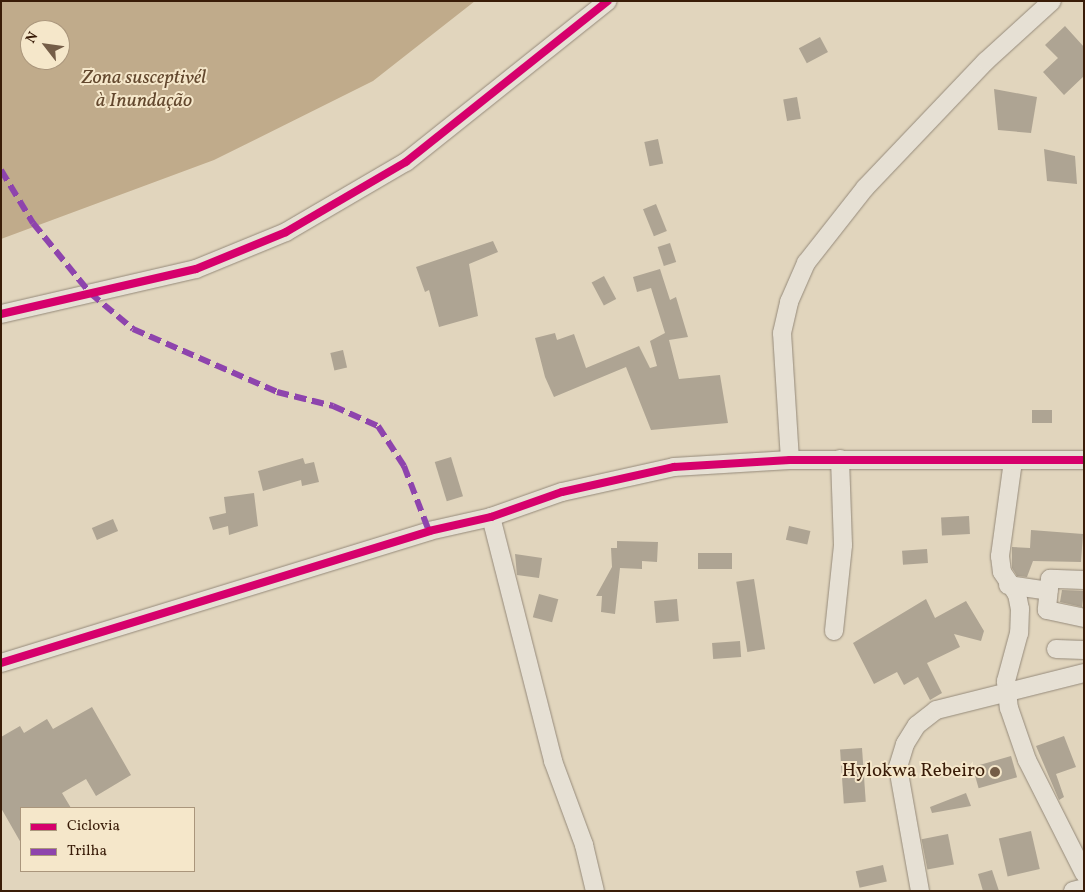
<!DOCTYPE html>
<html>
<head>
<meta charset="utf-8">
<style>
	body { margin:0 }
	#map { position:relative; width:1085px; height:892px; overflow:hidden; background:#e1d5bd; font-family:Vollkorn,serif }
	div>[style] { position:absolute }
	.water>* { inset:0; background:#c0ab8b }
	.building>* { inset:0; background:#aea493; transform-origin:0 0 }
	.roads { filter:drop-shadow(0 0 1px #958a7a) drop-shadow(0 0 1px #958a7a) }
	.street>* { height:18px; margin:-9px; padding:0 9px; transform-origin:9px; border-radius:9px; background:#e6e0d4 }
	.quiet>* { height:6px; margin-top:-3px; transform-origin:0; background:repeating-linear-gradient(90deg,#8e44ad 0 12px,transparent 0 18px) }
	.cycleway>* { height:8px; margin:-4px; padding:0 4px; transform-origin:4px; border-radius:4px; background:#d6006c }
	.dots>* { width:14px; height:14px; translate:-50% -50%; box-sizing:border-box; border:2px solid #f5e7ca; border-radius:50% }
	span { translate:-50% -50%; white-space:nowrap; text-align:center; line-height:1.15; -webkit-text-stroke:4px #f5e7ca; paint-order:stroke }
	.poi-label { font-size:19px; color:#391c08 }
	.right { translate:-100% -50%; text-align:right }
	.water-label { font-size:20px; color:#63482e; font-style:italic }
	.frame { position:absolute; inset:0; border:2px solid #391c08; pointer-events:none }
	.legend { position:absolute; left:20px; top:807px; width:175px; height:65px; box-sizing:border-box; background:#f5e7ca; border:1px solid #aa967c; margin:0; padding:6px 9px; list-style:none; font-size:15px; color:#391c08 }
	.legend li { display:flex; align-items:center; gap:10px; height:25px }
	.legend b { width:25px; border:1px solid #aa967c }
	.north { position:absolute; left:20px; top:20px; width:50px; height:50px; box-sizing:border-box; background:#f5e7ca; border:1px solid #aa967c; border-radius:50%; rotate:300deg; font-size:14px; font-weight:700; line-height:20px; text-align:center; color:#391c08 }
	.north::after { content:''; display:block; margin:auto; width:18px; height:22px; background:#745d47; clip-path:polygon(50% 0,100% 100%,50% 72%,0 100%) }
</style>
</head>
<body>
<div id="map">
	<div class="water">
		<i style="clip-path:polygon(evenodd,1px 1px,475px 1px,373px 81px,214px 160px,1px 239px,1px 1px,30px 30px,60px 30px,60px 60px,30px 60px,30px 30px)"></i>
	</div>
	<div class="building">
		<i style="clip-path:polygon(1065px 26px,1084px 47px,1084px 76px,1064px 95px,1043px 72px,1058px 58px,1045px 45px)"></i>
		<i style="left:820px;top:37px;width:17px;height:24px;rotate:62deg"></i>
		<i style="clip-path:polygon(994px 89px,1037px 97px,1031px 133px,998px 130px)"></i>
		<i style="left:797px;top:97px;width:22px;height:14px;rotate:80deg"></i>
		<i style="left:658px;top:139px;width:25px;height:14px;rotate:78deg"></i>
		<i style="clip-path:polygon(1044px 149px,1075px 156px,1077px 184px,1047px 181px)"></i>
		<i style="left:656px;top:204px;width:29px;height:14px;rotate:68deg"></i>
		<i style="clip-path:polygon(493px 241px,498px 252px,469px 264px,478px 316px,439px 327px,429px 290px,425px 292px,416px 267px)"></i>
		<i style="left:670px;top:243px;width:20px;height:13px;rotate:72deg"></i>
		<i style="clip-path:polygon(660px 269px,670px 300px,676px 297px,688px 337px,669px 340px,679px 379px,720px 375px,728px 423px,651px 430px,626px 367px,554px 397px,545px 377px,535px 338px,555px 333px,557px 340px,574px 334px,586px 368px,639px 346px,650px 368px,657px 366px,650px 341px,665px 333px,651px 288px,637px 292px,633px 277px)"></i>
		<i style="left:604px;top:276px;width:26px;height:14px;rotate:62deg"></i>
		<i style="left:343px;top:350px;width:18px;height:13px;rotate:77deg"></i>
		<i style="left:1052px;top:410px;width:13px;height:20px;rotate:90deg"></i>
		<i style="left:451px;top:457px;width:41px;height:17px;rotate:73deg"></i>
		<i style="clip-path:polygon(303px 458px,305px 464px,314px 462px,319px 482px,302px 486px,301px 480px,263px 491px,258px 471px)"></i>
		<i style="clip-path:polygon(254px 493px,258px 526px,229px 535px,228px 526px,213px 530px,209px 517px,226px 513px,224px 497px)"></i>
		<i style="left:969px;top:516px;width:18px;height:28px;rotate:87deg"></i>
		<i style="left:113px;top:519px;width:13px;height:23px;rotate:67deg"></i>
		<i style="left:789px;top:526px;width:22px;height:14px;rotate:13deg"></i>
		<i style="clip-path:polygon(1031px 530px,1083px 534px,1081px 562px,1033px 561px,1027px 577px,1017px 576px,1012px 568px,1012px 547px,1030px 548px)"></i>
		<i style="clip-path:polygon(617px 541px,658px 542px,657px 562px,642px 561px,642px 569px,620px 568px,615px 614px,601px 612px,602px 596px,596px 596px,612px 567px,611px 548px,617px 548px)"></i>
		<i style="left:927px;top:549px;width:14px;height:25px;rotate:86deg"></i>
		<i style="left:698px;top:553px;width:34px;height:16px"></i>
		<i style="clip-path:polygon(515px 554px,542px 558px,539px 578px,517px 575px)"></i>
		<i style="left:754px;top:579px;width:71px;height:18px;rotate:81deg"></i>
		<i style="clip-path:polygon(1062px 590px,1084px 591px,1082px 607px,1060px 602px)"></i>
		<i style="left:539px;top:594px;width:20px;height:24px;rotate:15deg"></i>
		<i style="left:677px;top:599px;width:22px;height:23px;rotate:85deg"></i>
		<i style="clip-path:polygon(926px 599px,935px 618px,966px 601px,984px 631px,981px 641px,954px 634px,960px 647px,927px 663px,942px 693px,930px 700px,918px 677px,904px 685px,897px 672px,874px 684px,853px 643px)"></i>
		<i style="left:740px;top:641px;width:16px;height:28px;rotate:86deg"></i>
		<i style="clip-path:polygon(92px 707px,131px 775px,96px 796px,86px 779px,62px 793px,71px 808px,21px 808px,21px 843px,1px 808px,1px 737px,20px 726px,24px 733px,47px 719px,53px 729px)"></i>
		<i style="clip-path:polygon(1064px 736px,1076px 767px,1056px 774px,1064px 797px,1059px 800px,1036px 746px)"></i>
		<i style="left:862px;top:748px;width:54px;height:22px;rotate:86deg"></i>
		<i style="left:1011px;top:756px;width:22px;height:40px;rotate:74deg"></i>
		<i style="clip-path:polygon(966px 793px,971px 806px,932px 813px,930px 807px)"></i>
		<i style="left:1031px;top:831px;width:39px;height:33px;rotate:77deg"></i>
		<i style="left:948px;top:834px;width:31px;height:27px;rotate:79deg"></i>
		<i style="left:883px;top:865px;width:17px;height:28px;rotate:77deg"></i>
		<i style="clip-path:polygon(992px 870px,999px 891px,983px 891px,978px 874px)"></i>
	</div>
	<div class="roads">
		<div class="street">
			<i style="left:1px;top:314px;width:200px;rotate:-13deg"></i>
			<i style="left:196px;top:269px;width:97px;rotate:-22.3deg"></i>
			<i style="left:286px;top:232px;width:139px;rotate:-30.3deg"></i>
			<i style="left:406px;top:162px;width:258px;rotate:-38.6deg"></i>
			<i style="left:790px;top:460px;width:127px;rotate:-93.6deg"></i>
			<i style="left:782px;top:333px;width:32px;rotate:-77deg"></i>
			<i style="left:789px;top:302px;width:43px;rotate:-66.4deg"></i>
			<i style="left:806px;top:263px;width:95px;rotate:-51.8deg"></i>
			<i style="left:865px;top:188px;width:175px;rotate:-46.4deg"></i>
			<i style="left:986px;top:61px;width:89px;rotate:-42.3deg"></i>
			<i style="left:1013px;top:461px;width:96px;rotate:97.8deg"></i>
			<i style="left:1000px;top:556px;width:16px;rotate:83deg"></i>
			<i style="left:1002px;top:572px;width:27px;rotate:56deg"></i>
			<i style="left:1017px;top:594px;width:15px;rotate:79deg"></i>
			<i style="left:1020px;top:609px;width:24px;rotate:92deg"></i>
			<i style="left:1019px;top:633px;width:50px;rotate:105.2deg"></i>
			<i style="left:1006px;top:681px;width:27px;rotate:84deg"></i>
			<i style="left:1009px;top:708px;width:55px;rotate:70.9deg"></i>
			<i style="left:1027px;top:760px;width:127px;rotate:63.2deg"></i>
			<i style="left:491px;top:517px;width:252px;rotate:75.7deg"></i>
			<i style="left:553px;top:761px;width:90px;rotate:69.7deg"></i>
			<i style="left:584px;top:845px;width:47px;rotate:76.6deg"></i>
			<i style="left:1084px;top:580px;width:34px;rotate:-178deg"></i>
			<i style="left:1050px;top:579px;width:31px;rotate:96deg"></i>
			<i style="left:1047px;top:610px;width:38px;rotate:12deg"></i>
			<i style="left:1008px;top:585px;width:41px;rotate:8.3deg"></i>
			<i style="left:834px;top:631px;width:86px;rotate:-84deg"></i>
			<i style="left:843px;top:545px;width:86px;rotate:-92deg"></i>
			<i style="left:1056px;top:649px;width:28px;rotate:2deg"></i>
			<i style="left:1px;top:663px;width:448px;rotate:-17.1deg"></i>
			<i style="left:429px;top:531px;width:64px;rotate:-12.7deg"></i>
			<i style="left:491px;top:517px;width:75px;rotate:-19.4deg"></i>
			<i style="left:562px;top:492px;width:115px;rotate:-12.6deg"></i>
			<i style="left:674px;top:467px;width:116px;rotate:-3.5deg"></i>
			<i style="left:790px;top:460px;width:294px"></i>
			<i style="left:920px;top:891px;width:126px;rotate:-100.1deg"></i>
			<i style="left:898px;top:767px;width:24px;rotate:-73deg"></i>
			<i style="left:905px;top:744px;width:22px;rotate:-58deg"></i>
			<i style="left:917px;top:725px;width:24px;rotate:-38deg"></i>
			<i style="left:936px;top:710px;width:153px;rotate:-14deg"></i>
			<i style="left:1073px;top:891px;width:11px;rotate:-15deg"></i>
		</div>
	</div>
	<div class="quiet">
		<i style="left:1px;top:170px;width:62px;rotate:58.9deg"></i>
		<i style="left:33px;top:223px;width:90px;rotate:50.8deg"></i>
		<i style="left:90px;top:293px;width:56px;rotate:39.9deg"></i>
		<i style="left:133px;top:329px;width:157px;rotate:23.6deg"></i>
		<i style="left:277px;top:392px;width:58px;rotate:14deg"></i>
		<i style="left:333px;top:406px;width:49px;rotate:24deg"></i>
		<i style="left:378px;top:426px;width:48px;rotate:57deg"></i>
		<i style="left:404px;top:466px;width:70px;rotate:69deg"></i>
	</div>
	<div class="cycleway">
		<i style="left:1px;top:314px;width:200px;rotate:-13deg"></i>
		<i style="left:196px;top:269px;width:97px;rotate:-22.3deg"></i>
		<i style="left:286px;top:232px;width:139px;rotate:-30.3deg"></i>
		<i style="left:406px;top:162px;width:258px;rotate:-38.6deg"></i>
		<i style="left:1px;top:663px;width:448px;rotate:-17.1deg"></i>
		<i style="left:429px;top:531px;width:64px;rotate:-12.7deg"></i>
		<i style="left:491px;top:517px;width:75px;rotate:-19.4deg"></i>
		<i style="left:562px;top:492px;width:115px;rotate:-12.6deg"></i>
		<i style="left:674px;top:467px;width:116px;rotate:-3.5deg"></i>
		<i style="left:790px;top:460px;width:294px"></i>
	</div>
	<div class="dots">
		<i style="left:995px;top:772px;background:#745d47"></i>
	</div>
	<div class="poi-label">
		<span class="right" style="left:985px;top:772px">Hylokwa Rebeiro</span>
	</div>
	<div class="water-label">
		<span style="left:144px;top:90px">Zona susceptivél<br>à Inundação</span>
	</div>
	<div class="frame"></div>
	<ul class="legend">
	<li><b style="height:6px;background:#d6006c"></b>Ciclovia</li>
	<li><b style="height:6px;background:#8e44ad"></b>Trilha</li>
	</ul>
	<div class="north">N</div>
</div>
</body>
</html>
